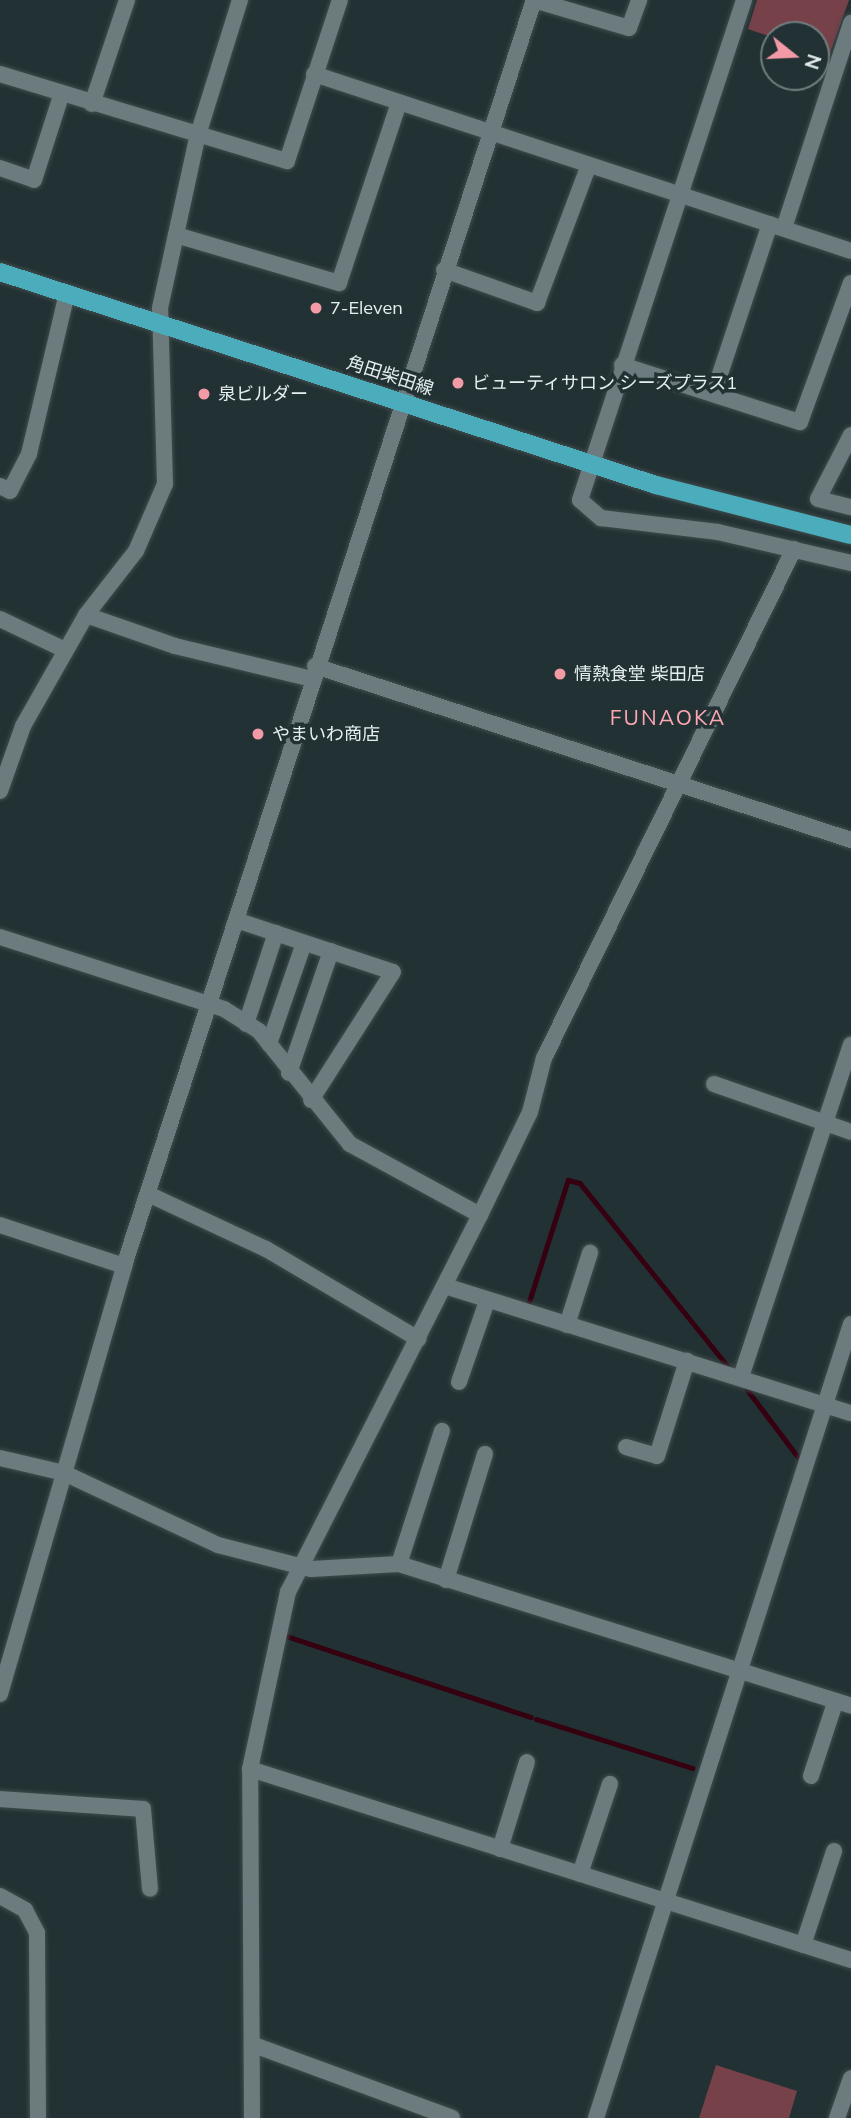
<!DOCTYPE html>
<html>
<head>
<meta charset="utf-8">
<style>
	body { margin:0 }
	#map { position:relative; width:851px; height:2118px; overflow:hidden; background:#223133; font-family:Mulish,"Noto Sans JP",sans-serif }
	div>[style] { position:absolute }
	.green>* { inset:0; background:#774149 }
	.stream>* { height:4.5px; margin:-2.25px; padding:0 2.25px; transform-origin:2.25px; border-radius:2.25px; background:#350110 }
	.roads { filter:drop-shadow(0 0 2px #404c4d) drop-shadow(0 0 2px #404c4d) }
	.minor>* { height:16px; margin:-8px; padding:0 8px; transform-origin:8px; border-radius:8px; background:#6b7b7e }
	.major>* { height:18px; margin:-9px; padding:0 9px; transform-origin:9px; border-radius:9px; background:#4badbb }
	.dots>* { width:19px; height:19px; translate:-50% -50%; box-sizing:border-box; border:4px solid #223133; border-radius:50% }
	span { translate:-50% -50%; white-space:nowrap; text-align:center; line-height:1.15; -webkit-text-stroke:7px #223133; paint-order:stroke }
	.poi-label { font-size:18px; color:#e6eff0 }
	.left { translate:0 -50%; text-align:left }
	.street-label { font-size:18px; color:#e6eff0 }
	.quarter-label { font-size:21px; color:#fba7b3; letter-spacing:2px }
	.north { position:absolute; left:760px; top:21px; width:70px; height:70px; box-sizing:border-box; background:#223133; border:2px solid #707d7f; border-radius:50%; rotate:108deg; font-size:19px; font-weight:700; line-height:28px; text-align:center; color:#e6eff0 }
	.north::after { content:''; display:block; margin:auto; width:24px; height:32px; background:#f39aa7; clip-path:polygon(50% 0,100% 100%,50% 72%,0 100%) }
</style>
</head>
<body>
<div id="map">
	<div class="green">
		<i style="clip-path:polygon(757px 0,849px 0,829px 56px,816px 52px,816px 35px,774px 38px,748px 29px)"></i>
		<i style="clip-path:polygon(716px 2065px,797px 2091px,789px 2118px,699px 2118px)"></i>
	</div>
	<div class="stream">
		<i style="left:528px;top:1305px;width:131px;rotate:-72.3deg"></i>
		<i style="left:568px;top:1180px;width:12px;rotate:14deg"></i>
		<i style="left:580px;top:1183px;width:239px;rotate:51.1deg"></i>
		<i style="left:746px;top:1388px;width:93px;rotate:52.9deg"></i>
		<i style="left:283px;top:1635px;width:261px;rotate:18.3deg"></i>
		<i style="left:536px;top:1719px;width:164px;rotate:17.4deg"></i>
	</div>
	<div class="roads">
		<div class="minor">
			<i style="left:534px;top:0;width:99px;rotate:16.4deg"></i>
			<i style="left:629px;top:28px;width:30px;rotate:-70deg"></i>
			<i style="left:744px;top:0;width:526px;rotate:108.16deg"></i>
			<i style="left:580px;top:500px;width:28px;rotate:41deg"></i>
			<i style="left:601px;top:518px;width:118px;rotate:6.8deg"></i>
			<i style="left:718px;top:532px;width:137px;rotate:13.1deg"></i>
			<i style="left:0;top:74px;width:300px;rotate:16.9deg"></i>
			<i style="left:287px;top:161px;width:169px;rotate:-71.8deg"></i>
			<i style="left:314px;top:74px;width:565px;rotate:18.24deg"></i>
			<i style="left:92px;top:104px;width:110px;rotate:-71.4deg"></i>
			<i style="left:0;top:168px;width:36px;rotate:19deg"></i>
			<i style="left:34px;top:180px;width:88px;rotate:-72.2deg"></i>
			<i style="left:784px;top:228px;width:216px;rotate:-71.9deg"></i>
			<i style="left:176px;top:235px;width:170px;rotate:16.4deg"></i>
			<i style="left:339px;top:283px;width:190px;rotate:-71.6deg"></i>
			<i style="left:444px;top:270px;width:99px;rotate:19.5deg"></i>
			<i style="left:537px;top:303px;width:145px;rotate:-69.4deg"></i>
			<i style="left:622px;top:365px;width:187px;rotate:17.8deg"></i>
			<i style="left:800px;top:422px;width:148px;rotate:-69.9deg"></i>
			<i style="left:714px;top:392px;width:177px;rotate:-71.6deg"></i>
			<i style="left:851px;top:435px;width:72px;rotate:117.3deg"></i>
			<i style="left:818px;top:499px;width:34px;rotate:14deg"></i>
			<i style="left:0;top:486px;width:11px;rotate:27deg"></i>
			<i style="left:10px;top:491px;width:42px;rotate:-62.8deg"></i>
			<i style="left:29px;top:454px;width:165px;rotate:-76.7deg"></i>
			<i style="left:86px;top:615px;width:94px;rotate:19.2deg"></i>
			<i style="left:175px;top:646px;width:141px;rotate:13.5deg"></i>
			<i style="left:0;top:619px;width:72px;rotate:25.5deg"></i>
			<i style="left:315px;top:666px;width:564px;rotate:17.98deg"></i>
			<i style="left:0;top:791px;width:69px;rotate:-70.5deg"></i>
			<i style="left:23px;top:726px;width:128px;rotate:-60.4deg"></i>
			<i style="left:86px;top:615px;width:81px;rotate:-52deg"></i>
			<i style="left:136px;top:551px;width:73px;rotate:-66.6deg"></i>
			<i style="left:165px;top:484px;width:176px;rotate:-91.6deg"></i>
			<i style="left:160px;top:308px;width:174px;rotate:-77.7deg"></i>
			<i style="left:197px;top:138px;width:145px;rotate:-72.7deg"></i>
			<i style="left:236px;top:920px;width:165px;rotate:18.3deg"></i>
			<i style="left:393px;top:972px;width:152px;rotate:122.6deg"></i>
			<i style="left:0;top:937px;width:235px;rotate:17.8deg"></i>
			<i style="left:224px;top:1009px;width:41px;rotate:32.2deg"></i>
			<i style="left:259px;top:1031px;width:145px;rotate:51.2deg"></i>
			<i style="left:350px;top:1144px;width:148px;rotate:28.6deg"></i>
			<i style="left:246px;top:1024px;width:96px;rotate:-71.8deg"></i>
			<i style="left:269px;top:1044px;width:107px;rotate:-70.9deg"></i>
			<i style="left:289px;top:1073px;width:129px;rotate:-71deg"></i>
			<i style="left:714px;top:1084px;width:145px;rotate:19.3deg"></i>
			<i style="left:148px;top:1194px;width:130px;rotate:25deg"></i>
			<i style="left:266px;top:1249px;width:177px;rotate:30.6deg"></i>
			<i style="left:0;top:1225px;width:131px;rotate:18.3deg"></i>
			<i style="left:445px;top:1286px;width:425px;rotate:17.4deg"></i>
			<i style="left:567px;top:1325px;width:76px;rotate:-72.3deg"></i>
			<i style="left:741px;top:1377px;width:350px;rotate:-71.7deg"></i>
			<i style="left:459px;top:1382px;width:86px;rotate:-70.9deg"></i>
			<i style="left:626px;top:1447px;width:32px;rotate:16deg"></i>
			<i style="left:657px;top:1456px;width:100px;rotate:-72.5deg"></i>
			<i style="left:0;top:1458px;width:66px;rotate:13.2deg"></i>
			<i style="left:64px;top:1473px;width:170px;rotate:25.1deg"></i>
			<i style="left:218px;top:1545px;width:96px;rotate:14.5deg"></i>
			<i style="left:311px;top:1569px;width:88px;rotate:-3.3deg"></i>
			<i style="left:399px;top:1564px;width:474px;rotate:17.4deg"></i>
			<i style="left:399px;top:1564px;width:140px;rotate:-72.1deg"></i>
			<i style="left:446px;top:1580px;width:132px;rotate:-72.8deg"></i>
			<i style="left:0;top:1694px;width:446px;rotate:-73.8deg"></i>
			<i style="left:124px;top:1266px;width:1331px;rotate:-72.06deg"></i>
			<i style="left:250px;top:1769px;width:631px;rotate:17.63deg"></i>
			<i style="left:811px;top:1776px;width:77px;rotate:-71.8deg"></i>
			<i style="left:0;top:1799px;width:143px;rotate:4deg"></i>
			<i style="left:143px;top:1809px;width:80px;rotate:85deg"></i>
			<i style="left:500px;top:1849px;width:91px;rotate:-72.8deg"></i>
			<i style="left:580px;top:1874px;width:95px;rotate:-71.6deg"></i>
			<i style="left:0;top:1896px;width:29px;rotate:29deg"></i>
			<i style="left:25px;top:1910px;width:26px;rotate:62deg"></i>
			<i style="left:37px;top:1933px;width:185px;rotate:89.7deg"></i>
			<i style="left:803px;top:1945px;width:99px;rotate:-71.7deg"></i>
			<i style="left:254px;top:2045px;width:211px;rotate:20.2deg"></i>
			<i style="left:252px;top:2118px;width:349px;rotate:-90.3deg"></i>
			<i style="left:250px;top:1769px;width:181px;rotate:-77.9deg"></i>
			<i style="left:288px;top:1592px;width:423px;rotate:-63deg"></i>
			<i style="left:480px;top:1215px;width:114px;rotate:-64.1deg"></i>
			<i style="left:530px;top:1112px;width:56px;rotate:-75.5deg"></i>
			<i style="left:544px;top:1058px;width:567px;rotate:-63.84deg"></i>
			<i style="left:596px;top:2118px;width:834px;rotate:-72.2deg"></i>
			<i style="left:837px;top:2118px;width:42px;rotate:-70.7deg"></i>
		</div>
		<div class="major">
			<i style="left:0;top:272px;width:690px;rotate:17.99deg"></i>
			<i style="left:656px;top:485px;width:201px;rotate:14.4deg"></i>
		</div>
	</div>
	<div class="dots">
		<i style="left:316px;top:308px;background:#f39aa7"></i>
		<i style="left:458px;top:383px;background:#f39aa7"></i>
		<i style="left:204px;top:394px;background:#f39aa7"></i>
		<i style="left:560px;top:674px;background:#f39aa7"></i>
		<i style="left:258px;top:734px;background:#f39aa7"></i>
	</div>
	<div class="poi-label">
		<span class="left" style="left:330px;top:308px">7-Eleven</span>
		<span class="left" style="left:472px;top:383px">ビューティサロン シーズプラス1</span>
		<span class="left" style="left:218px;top:394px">泉ビルダー</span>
		<span class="left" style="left:574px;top:674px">情熱食堂 柴田店</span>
		<span class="left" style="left:272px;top:734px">やまいわ商店</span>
	</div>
	<div class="street-label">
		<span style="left:390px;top:376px;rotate:18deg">角田柴田線</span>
	</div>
	<div class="quarter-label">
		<span style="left:668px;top:717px">FUNAOKA</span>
	</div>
	<div class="north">N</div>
</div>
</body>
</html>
